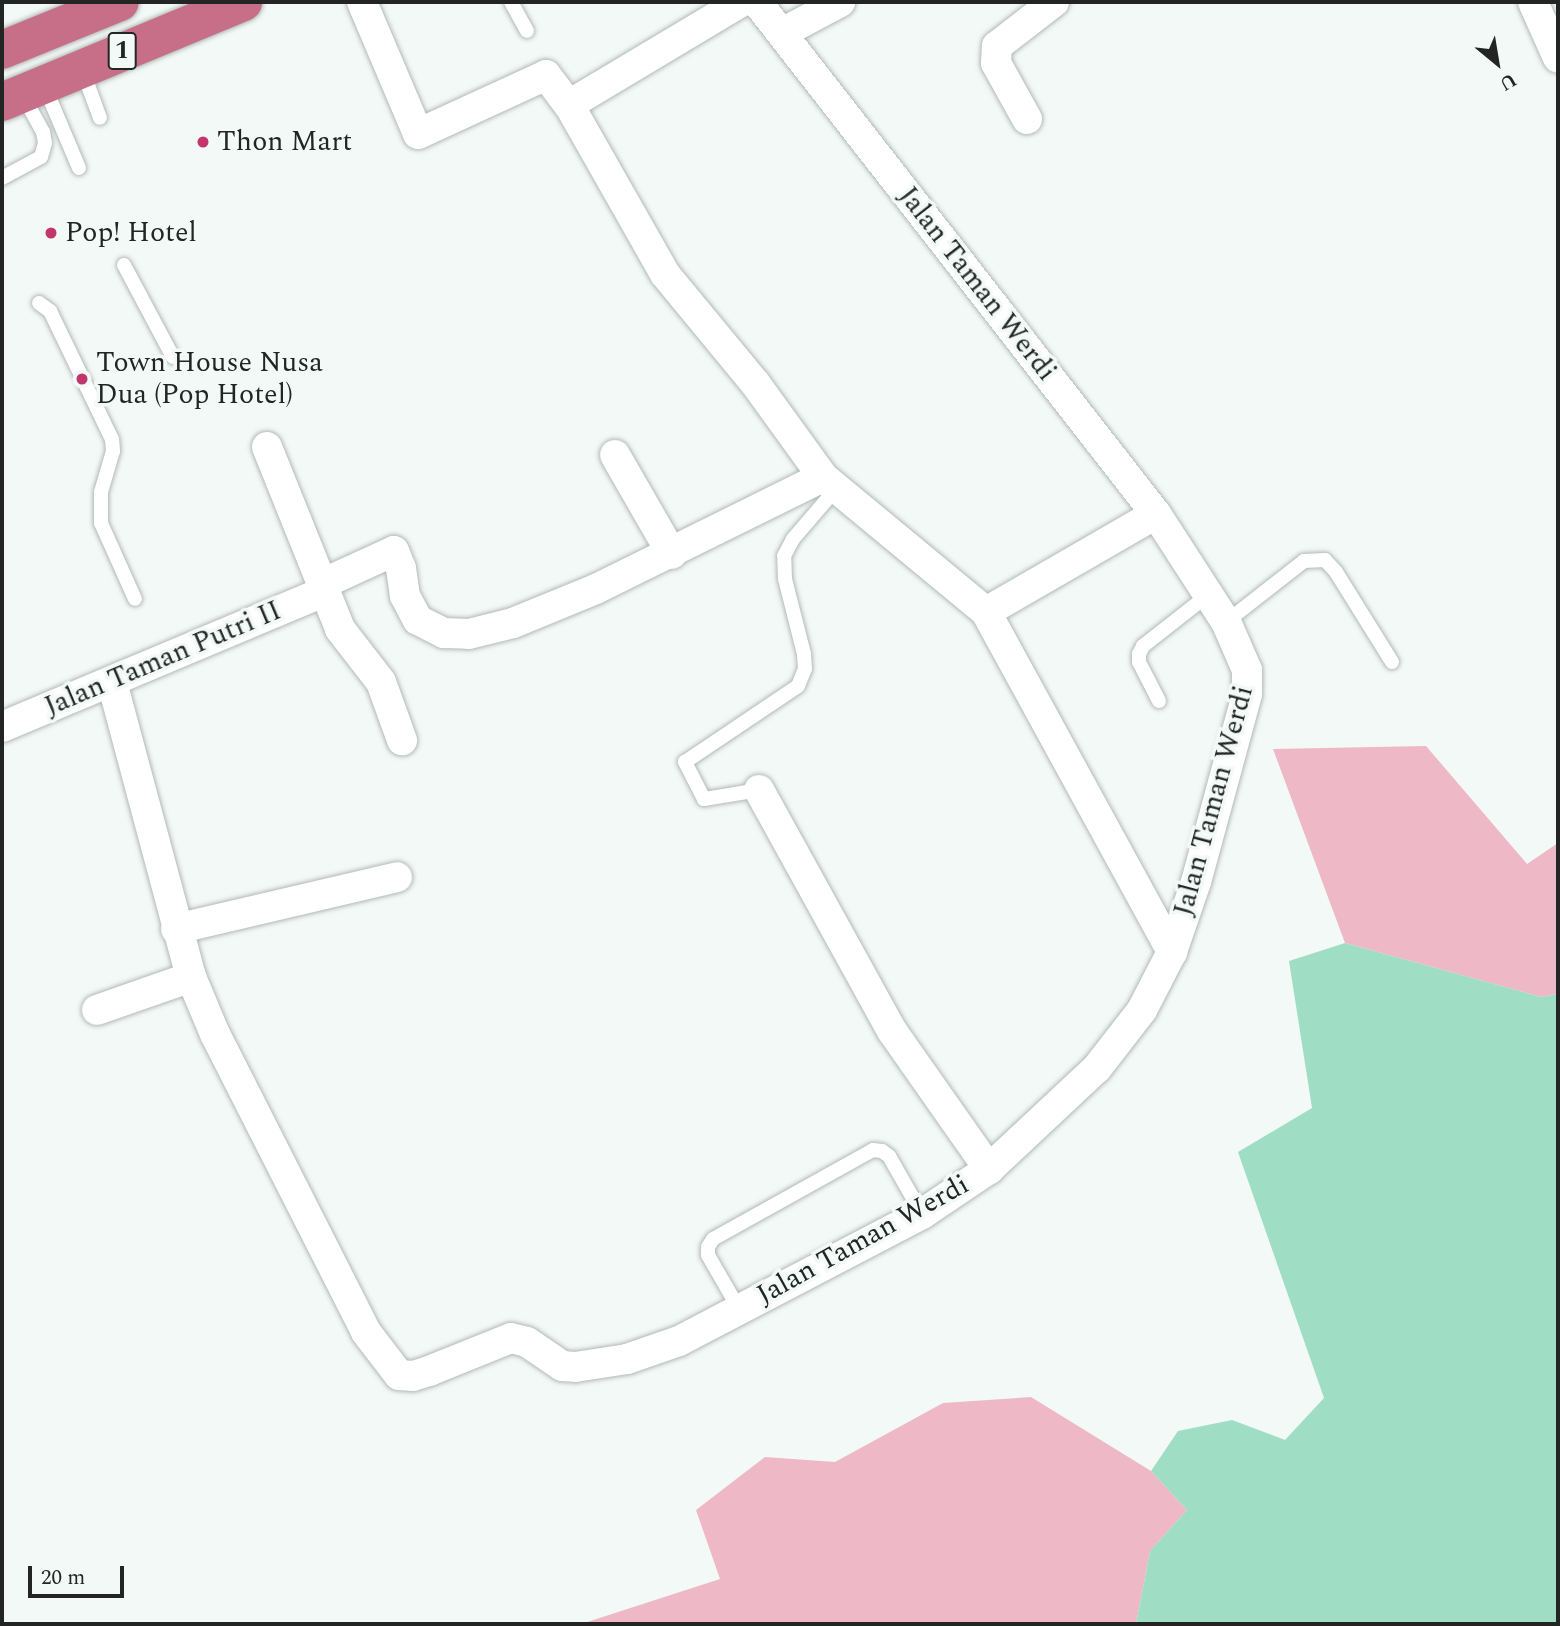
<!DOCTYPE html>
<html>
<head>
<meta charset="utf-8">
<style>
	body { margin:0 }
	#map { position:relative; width:1560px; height:1626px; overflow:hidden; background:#f2f9f6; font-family:Spectral,serif }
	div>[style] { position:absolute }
	.green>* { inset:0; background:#efb8c6 }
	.water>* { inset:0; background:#9fdec5 }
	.roads { filter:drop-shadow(0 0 2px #b2b9b6) drop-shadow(0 0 2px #b2b9b6) }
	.lane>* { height:14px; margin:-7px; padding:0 7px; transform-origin:7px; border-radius:7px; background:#fff }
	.street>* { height:30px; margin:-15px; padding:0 15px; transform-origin:15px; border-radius:15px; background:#fff }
	.highway>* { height:38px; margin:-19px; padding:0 19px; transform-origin:19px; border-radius:19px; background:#c76e89 }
	.dots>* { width:19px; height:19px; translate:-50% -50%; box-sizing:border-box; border:4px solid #f2f9f6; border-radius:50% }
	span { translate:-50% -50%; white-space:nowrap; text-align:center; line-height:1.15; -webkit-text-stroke:7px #f2f9f6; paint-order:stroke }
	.shield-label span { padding:2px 5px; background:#f2f9f6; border:2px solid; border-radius:5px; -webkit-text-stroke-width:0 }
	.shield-label { font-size:26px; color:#222524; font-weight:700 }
	.poi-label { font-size:28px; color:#222524 }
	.left { translate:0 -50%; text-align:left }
	.street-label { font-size:28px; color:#222524 }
	.frame { position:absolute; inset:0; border:4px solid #222524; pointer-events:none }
	.north { position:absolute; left:1462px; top:28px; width:70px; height:70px; -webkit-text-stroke:5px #f2f9f6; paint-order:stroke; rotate:150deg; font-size:19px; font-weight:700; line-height:28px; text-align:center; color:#222524 }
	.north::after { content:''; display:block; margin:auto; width:24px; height:32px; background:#222524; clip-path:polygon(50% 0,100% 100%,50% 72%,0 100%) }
	.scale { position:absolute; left:28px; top:1566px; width:96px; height:32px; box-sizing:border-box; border:4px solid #222524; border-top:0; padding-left:9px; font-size:21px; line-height:24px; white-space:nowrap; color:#222524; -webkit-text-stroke:5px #f2f9f6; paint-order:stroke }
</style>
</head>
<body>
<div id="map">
	<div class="green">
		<i style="clip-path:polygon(1426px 746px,1527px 864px,1558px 843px,1558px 994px,1541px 997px,1345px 943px,1273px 749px)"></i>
		<i style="clip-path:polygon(1031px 1397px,1151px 1471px,1187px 1510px,1150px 1551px,1136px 1624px,581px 1624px,720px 1579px,696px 1510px,765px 1457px,835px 1462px,943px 1403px)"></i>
	</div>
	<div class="water">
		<i style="clip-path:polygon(1345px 943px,1541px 997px,1558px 994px,1558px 1624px,1136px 1624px,1150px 1551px,1187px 1510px,1151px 1471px,1178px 1431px,1232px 1420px,1285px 1440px,1324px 1398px,1238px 1152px,1312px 1108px,1289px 961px)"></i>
	</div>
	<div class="roads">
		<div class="lane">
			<i style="left:511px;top:2px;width:33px;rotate:61deg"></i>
			<i style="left:82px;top:69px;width:52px;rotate:69.8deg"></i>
			<i style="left:44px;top:85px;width:90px;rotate:67.1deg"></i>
			<i style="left:2px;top:178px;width:44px;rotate:-28.3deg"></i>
			<i style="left:41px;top:157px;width:15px;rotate:-74deg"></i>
			<i style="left:45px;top:143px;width:11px;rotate:-100deg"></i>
			<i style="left:43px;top:132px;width:43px;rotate:-118.9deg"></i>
			<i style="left:124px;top:265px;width:104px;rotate:62deg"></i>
			<i style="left:39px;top:303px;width:14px;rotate:36deg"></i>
			<i style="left:50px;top:311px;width:142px;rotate:64.2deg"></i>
			<i style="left:112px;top:439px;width:12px;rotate:85deg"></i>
			<i style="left:113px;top:451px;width:43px;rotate:106.3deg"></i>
			<i style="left:101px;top:492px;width:31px;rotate:90deg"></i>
			<i style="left:101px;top:523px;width:83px;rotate:65.9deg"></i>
			<i style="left:1226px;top:622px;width:99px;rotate:-38deg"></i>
			<i style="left:1304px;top:561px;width:21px;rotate:-3deg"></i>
			<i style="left:1325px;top:560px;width:16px;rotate:47deg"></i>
			<i style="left:1336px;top:572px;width:106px;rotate:58.1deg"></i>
			<i style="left:1159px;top:701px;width:44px;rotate:-117.1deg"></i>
			<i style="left:1139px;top:662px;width:8px;rotate:-90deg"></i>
			<i style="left:1139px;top:654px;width:9px;rotate:-63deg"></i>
			<i style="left:1143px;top:646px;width:83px;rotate:-38.1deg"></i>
			<i style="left:759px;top:790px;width:56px;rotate:170.7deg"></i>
			<i style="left:704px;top:799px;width:42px;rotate:-117.2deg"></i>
			<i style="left:685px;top:762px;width:136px;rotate:-33.9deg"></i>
			<i style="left:798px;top:686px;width:18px;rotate:-68deg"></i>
			<i style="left:805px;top:669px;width:15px;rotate:-94deg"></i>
			<i style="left:804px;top:654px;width:77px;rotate:-104.2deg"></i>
			<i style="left:785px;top:579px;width:23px;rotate:-92deg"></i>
			<i style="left:784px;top:556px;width:19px;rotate:-62deg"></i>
			<i style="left:793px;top:539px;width:65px;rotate:-49.4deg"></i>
			<i style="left:739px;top:1309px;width:62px;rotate:-119.9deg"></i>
			<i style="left:708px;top:1255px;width:8px;rotate:-90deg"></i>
			<i style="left:708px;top:1247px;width:9px;rotate:-58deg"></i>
			<i style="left:713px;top:1239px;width:183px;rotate:-29.1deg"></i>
			<i style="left:873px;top:1150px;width:9px;rotate:6deg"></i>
			<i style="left:882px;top:1151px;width:9px;rotate:36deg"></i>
			<i style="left:889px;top:1156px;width:67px;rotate:60.4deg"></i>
		</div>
		<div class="street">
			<i style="left:362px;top:2px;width:143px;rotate:67deg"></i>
			<i style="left:418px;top:134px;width:141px;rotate:-24.7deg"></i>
			<i style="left:546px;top:75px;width:38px;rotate:53deg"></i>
			<i style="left:741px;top:2px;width:200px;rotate:149.1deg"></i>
			<i style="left:569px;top:105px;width:194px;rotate:60.4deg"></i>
			<i style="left:665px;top:274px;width:141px;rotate:50.5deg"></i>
			<i style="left:755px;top:383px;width:116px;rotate:54.1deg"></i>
			<i style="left:823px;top:477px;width:212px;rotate:39.6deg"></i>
			<i style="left:986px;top:612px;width:388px;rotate:61.3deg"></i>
			<i style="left:1533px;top:2px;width:61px;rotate:65.9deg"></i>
			<i style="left:782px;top:33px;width:66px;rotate:-28.1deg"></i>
			<i style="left:1027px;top:119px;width:64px;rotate:-119deg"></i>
			<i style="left:996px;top:63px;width:17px;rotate:-87deg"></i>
			<i style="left:997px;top:46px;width:72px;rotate:-37.7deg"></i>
			<i style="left:267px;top:447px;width:196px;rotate:68.1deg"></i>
			<i style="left:340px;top:629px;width:67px;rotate:52.3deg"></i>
			<i style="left:381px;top:682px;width:62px;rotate:70.1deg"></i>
			<i style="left:615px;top:455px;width:114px;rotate:60.1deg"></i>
			<i style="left:322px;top:584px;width:79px;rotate:-24.6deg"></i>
			<i style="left:394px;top:551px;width:18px;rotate:68deg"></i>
			<i style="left:401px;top:568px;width:28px;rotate:82deg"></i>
			<i style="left:405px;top:596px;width:27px;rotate:62deg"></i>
			<i style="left:418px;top:620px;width:29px;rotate:27deg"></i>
			<i style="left:444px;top:633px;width:25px;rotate:2deg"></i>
			<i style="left:469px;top:634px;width:45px;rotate:-14deg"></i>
			<i style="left:513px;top:623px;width:90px;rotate:-22.3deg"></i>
			<i style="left:596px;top:589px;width:253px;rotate:-26.3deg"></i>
			<i style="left:986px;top:612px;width:196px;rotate:-30deg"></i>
			<i style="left:112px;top:682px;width:305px;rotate:75deg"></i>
			<i style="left:191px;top:977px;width:62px;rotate:67.2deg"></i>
			<i style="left:215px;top:1034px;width:334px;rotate:63.1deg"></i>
			<i style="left:366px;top:1332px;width:54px;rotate:52.5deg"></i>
			<i style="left:399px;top:1375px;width:14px;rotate:4deg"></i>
			<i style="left:413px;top:1376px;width:17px;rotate:-17deg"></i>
			<i style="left:429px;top:1371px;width:88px;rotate:-21.9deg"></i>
			<i style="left:511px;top:1338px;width:16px;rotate:14deg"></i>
			<i style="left:527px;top:1342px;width:42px;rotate:34.4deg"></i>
			<i style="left:562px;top:1366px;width:13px;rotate:4deg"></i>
			<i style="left:575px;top:1367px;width:53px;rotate:-8.7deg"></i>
			<i style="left:627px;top:1359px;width:55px;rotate:-19.1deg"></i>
			<i style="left:679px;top:1341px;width:274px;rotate:-27.6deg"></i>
			<i style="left:922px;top:1214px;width:81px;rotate:-33.9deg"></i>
			<i style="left:989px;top:1169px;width:148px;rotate:-43.1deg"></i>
			<i style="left:1097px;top:1068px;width:73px;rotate:-52.2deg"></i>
			<i style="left:1142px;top:1010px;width:65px;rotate:-62.7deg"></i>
			<i style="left:1172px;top:952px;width:74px;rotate:-71.1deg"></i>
			<i style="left:1196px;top:882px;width:195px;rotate:-74.8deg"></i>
			<i style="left:1247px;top:694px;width:24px;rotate:-90deg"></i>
			<i style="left:1247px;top:670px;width:52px;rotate:-113.6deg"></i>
			<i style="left:1226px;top:622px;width:129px;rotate:-122.9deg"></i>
			<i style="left:1156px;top:514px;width:649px;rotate:-127.93deg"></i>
			<i style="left:2px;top:727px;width:350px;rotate:-22.8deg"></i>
			<i style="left:759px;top:790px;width:275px;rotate:61.1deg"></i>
			<i style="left:892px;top:1031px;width:169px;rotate:54.9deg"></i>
			<i style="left:176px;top:929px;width:227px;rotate:-13.2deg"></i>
			<i style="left:97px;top:1010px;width:100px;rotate:-19.3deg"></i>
		</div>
		<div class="highway">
			<i style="left:2px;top:50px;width:127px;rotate:-22.1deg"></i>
			<i style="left:2px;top:102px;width:261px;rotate:-22.5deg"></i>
		</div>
	</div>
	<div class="dots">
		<i style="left:203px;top:142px;background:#c2366d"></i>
		<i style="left:51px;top:233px;background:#c2366d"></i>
		<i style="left:82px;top:379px;background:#c2366d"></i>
	</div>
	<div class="shield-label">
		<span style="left:122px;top:51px">1</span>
	</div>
	<div class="poi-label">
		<span class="left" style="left:217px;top:142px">Thon Mart</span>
		<span class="left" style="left:65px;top:233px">Pop! Hotel</span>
		<span class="left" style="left:96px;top:379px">Town House Nusa<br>Dua (Pop Hotel)</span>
	</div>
	<div class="street-label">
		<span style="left:977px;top:284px;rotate:52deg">Jalan Taman Werdi</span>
		<span style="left:163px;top:659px;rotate:-23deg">Jalan Taman Putri II</span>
		<span style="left:1214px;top:801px;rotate:-75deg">Jalan Taman Werdi</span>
		<span style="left:863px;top:1240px;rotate:-29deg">Jalan Taman Werdi</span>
	</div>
	<div class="frame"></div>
	<div class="north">U</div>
	<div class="scale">20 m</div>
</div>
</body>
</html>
